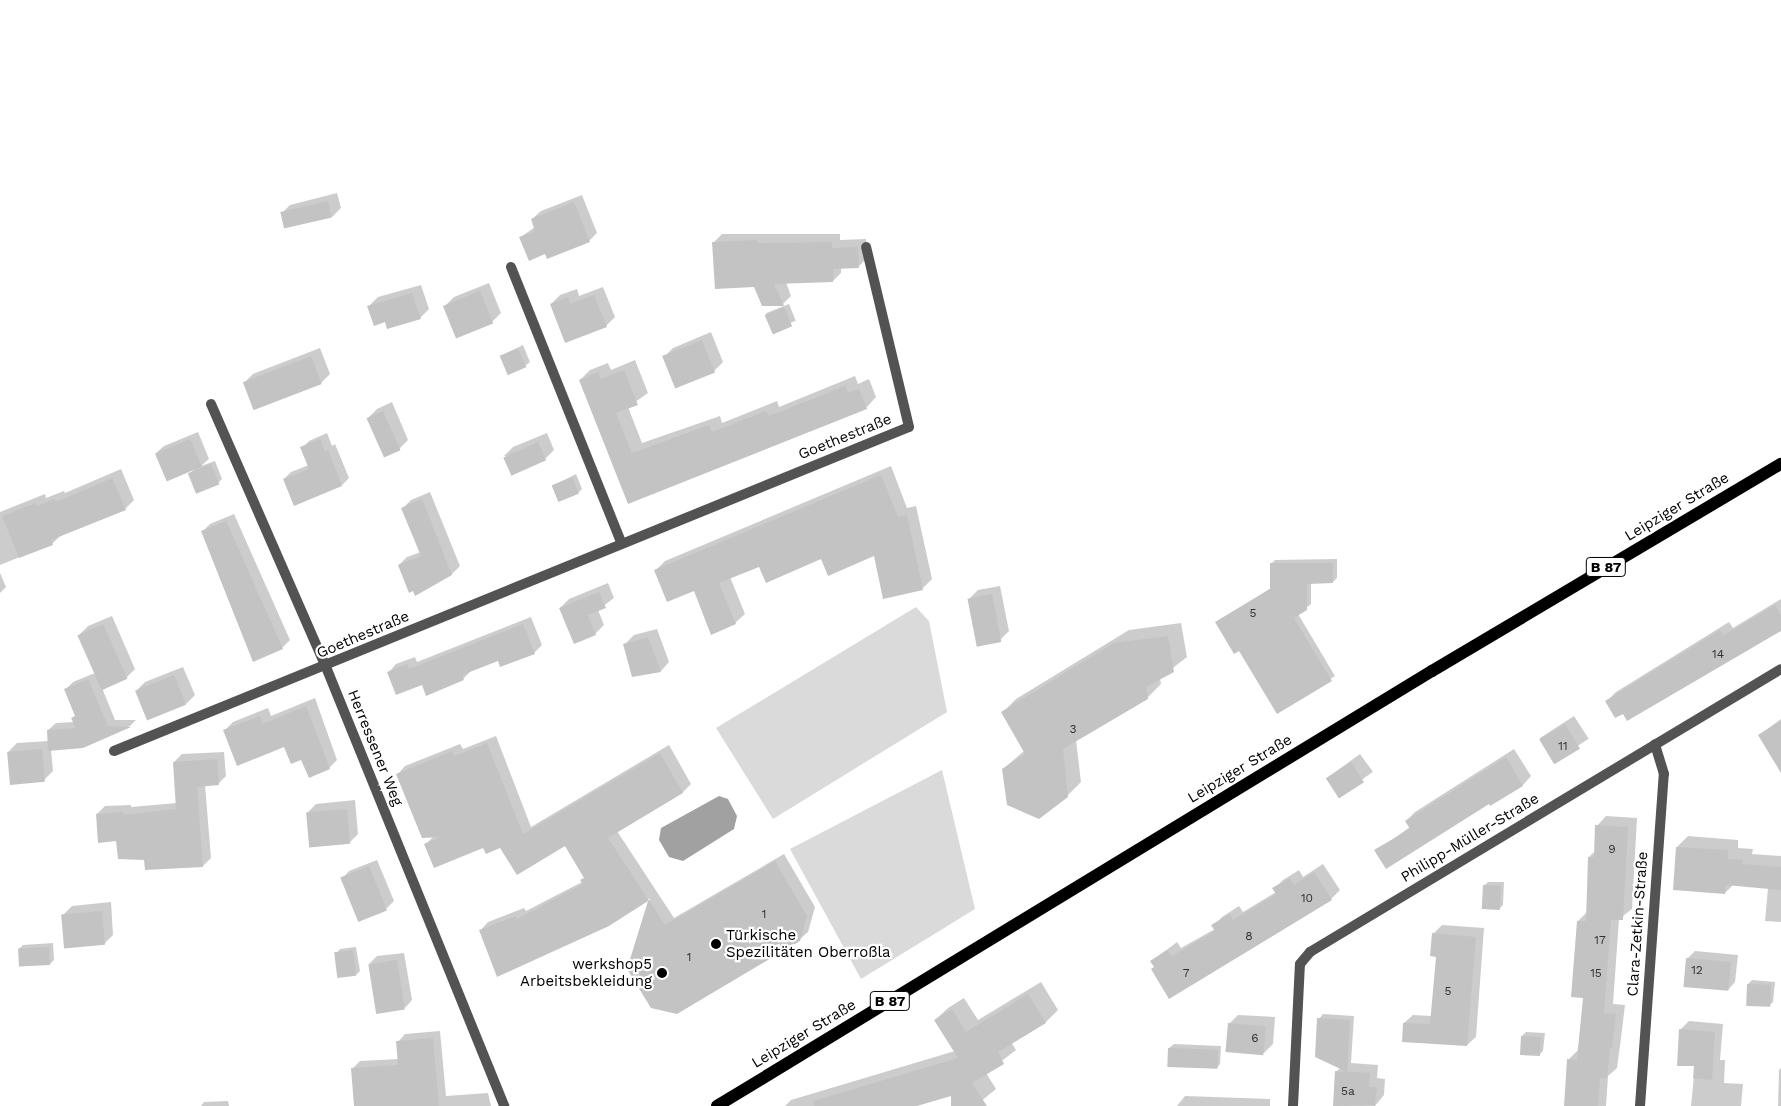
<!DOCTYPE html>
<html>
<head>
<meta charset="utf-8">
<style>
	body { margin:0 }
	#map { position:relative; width:1781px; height:1106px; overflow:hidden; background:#fff; font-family:"Work Sans",sans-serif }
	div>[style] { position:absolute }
	.green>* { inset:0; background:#dadada }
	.water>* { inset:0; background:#a1a1a1 }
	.shadow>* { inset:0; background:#0003; transform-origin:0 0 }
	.building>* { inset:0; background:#c3c3c3; transform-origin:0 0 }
	.street>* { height:10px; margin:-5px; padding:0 5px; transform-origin:5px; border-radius:5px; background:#535353 }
	.primary>* { height:12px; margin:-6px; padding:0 6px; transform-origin:6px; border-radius:6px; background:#000 }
	.dots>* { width:14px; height:14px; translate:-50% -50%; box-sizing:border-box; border:2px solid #fff; border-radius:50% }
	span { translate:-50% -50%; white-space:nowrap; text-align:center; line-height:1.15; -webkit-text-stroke:4.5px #fff; paint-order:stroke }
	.number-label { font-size:12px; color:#313131 }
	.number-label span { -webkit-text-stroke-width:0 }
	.shield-label span { padding:1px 4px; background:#fff; border:1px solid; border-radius:4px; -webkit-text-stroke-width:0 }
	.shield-label { font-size:14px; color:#000; font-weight:700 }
	.street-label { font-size:15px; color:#000 }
	.poi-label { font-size:15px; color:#000 }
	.left { translate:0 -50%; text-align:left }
	.right { translate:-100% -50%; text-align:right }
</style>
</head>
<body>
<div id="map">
	<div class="green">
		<i style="clip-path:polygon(916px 607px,929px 621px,947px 712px,773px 819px,716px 728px)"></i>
		<i style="clip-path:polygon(942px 770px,975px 909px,861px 979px,790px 849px)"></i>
	</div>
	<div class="water">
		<i style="clip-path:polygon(719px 796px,728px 799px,737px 816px,734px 829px,683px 861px,669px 857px,659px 840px,661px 828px)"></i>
	</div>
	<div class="shadow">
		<i style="clip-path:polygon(337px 193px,341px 208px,332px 217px,281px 214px,290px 205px)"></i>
		<i style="clip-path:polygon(582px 195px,597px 233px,589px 241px,545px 253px,521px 237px,535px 227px,532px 219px,541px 211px)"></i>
		<i style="clip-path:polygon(722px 234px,840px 234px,840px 240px,866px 239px,867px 258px,858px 267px,841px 267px,841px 273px,833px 281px,786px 282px,791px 296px,783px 304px,713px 243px)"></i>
		<i style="clip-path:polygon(489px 283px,501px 313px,492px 322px,445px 306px,454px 297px)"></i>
		<i style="clip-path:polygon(421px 285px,429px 309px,420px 318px,369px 306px,378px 297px)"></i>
		<i style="clip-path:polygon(603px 287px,615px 317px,606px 326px,551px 304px,560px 295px,577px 289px,579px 296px)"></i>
		<i style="left:789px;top:304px;width:18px;height:25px;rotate:68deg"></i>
		<i style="clip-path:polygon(711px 332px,723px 362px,714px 371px,664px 357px,673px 348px)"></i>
		<i style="clip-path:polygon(523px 345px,530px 362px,525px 366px,501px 356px)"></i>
		<i style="clip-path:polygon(320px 348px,330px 374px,321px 383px,244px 383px,253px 374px)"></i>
		<i style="clip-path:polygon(635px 360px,648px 393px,628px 407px,642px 443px,720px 416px,722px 423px,777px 401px,779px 407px,855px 376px,858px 384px,869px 379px,876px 397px,866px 408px,629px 502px,580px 380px,590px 370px,608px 363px,611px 370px)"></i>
		<i style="clip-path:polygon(392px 402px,408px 440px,399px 449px,368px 418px,377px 409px)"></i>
		<i style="clip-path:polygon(198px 432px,209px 459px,201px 466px,215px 461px,222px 479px,218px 483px,190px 474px,194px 469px,156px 453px,164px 446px)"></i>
		<i style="clip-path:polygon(327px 433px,332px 446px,335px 444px,349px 478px,342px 485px,294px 504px,284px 479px,291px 472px,309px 465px,302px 448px,309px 441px)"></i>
		<i style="clip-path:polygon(547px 433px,554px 450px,545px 459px,504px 456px,513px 447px)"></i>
		<i style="clip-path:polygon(891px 466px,907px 508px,916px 506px,932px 579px,923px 588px,875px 554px,760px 565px,730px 577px,745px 614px,735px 623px,695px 589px,655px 571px,665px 561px)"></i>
		<i style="clip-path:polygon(121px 469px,134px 500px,125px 509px,62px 534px,52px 544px,0 565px,0 512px,45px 494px,46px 498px,64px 491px,65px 493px)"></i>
		<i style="clip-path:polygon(576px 474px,582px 489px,578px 493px,553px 486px)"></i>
		<i style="clip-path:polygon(430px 492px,460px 566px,452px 574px,399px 565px,407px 557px,421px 552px,403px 508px,411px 500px)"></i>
		<i style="clip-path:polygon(234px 514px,290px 640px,282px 648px,203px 531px,210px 524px)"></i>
		<i style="clip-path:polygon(1337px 559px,1337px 578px,1333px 582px,1311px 582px,1311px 604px,1298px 614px,1335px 676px,1278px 712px,1239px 649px,1217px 622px,1271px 588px,1271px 564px,1275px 560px)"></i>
		<i style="clip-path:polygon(0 573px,6px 587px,0 593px)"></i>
		<i style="clip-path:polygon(608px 583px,614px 598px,598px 610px,604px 625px,595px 634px,560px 608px,569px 599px)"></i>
		<i style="clip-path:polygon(1000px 586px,1009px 631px,1000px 640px,969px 599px,978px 590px)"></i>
		<i style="clip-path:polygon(1781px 599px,1781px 629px,1623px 712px,1607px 701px,1616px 692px,1729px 622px,1733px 628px)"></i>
		<i style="clip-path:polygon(112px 616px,135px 669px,126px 678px,102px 688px,115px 720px,136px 720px,130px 726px,82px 747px,51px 749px,53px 771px,44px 780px,8px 752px,17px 743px,49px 741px,48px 730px,56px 723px,74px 722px,76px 715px,66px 689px,73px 682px,95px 673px,79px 635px,88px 626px)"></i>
		<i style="clip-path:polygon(531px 617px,542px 645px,534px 653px,499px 659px,471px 671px,463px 679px,423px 683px,389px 672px,396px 664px,415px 657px,417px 662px)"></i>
		<i style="clip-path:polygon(1181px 623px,1187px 657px,1160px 678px,1161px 684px,1147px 698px,1076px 740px,1081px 782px,1067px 796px,1003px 769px,1024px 751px,1002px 713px,1016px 699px,1129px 630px)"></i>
		<i style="clip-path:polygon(657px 629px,669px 662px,661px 671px,625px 644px,634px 635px)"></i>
		<i style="clip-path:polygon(183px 667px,195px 695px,186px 704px,136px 691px,145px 682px)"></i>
		<i style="clip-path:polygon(315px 698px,337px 760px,329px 768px,284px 745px,225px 730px,233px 722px,268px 708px,271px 716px)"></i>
		<i style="left:1574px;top:716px;width:27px;height:41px;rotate:57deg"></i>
		<i style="clip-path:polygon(1781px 719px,1781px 769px,1759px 735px)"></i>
		<i style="clip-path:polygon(496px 736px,531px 827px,669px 745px,691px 784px,683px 792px,617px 831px,674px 918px,784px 854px,815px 907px,808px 932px,799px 940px,629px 969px,650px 898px,609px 925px,480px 931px,488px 922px,524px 908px,526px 911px,582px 882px,585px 877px,565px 845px,426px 844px,434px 836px,397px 775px,405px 766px,460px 744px,463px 749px)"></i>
		<i style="clip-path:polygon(1514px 749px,1531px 776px,1523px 785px,1490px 804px,1489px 802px,1376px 851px,1410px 827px,1406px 821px,1415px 812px)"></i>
		<i style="clip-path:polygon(224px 752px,226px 776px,218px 784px,205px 785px,211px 858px,203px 866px,145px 859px,118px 840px,97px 814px,105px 806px,131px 805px,131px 807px,177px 803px,174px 762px,182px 754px)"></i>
		<i style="left:1360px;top:754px;width:22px;height:40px;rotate:54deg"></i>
		<i style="clip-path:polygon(355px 800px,358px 834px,349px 843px,307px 813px,316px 804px)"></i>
		<i style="clip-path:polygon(1606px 816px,1637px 818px,1632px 909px,1619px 919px,1613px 1004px,1625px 1005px,1621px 1038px,1617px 1068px,1608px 1076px,1606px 1106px,1565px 1106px,1568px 1060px,1578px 1050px,1584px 997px,1578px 921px,1587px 912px,1589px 857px,1595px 851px,1597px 826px)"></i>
		<i style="clip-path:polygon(1688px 836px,1738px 840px,1738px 848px,1753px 849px,1752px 854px,1781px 856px,1781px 922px,1765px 921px,1768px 888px,1733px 885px,1725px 893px,1677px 847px)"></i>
		<i style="clip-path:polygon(377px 860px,394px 901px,386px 909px,342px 879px,349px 871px)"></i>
		<i style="clip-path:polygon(1323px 864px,1340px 890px,1331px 899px,1155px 967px,1152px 961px,1177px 942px,1181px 948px,1215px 929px,1213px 926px,1222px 917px,1239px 906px,1243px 912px,1276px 892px,1274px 889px,1283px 880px,1299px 870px,1303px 877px)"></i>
		<i style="clip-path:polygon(1488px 882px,1504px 882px,1503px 905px,1499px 909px,1484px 886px)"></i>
		<i style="clip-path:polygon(111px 902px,113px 935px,104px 944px,63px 915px,72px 906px)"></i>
		<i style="clip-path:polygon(1442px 925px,1484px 928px,1476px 1037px,1467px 1045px,1404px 1023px,1413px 1015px,1432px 1016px,1437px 955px,1433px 934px)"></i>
		<i style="clip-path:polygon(53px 943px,54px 960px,50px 964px,19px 949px,23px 945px)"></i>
		<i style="clip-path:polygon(356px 947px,360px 971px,356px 975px,336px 954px,340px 949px)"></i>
		<i style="clip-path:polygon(1695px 951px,1738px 955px,1735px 982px,1728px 990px,1687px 959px)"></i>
		<i style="clip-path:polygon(404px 953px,412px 1000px,405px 1008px,369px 964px,377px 956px)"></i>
		<i style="clip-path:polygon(1752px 980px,1775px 982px,1773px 1002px,1769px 1006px,1748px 984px)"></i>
		<i style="clip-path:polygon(1041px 982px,1058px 1010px,1046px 1022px,1011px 1042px,1016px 1050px,986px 1073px,996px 1089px,975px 1106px,952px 1106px,953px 1095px,913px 1106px,785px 1106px,791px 1100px,955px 1051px,935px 1020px,948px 1008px,964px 998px,978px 1020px)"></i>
		<i style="clip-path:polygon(1323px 1014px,1354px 1016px,1351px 1063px,1378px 1065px,1377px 1078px,1385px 1079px,1384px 1095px,1375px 1106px,1334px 1106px,1336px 1072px,1341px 1067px,1319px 1019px)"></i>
		<i style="clip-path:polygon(1238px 1015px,1275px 1017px,1273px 1044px,1264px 1053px,1229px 1024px)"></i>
		<i style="clip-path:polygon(1689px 1021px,1723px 1024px,1720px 1060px,1725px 1060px,1724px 1083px,1743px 1084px,1741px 1106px,1691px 1106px,1695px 1065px,1680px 1030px)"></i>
		<i style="clip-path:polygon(440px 1031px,446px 1096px,488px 1093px,491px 1106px,355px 1106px,353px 1068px,360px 1061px,399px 1059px,398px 1042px,405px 1034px)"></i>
		<i style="clip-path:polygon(1526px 1032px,1545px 1033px,1543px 1051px,1539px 1055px,1522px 1036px)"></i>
		<i style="clip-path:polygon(1174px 1044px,1221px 1046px,1220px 1064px,1216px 1069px,1169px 1048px)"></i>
		<i style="clip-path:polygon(1781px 1068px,1781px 1106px,1778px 1106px,1779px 1070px)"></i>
		<i style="clip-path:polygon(1185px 1096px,1270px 1099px,1270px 1106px,1177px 1106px)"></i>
		<i style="clip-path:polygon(228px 1101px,229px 1106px,201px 1106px,204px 1102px)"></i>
	</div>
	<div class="building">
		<i style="left:328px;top:201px;width:17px;height:49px;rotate:77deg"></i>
		<i style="clip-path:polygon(574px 202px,590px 242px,547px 259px,545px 254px,529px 261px,519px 237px,535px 231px,531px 219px)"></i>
		<i style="clip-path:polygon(757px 240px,757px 243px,832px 242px,832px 248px,858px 247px,859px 268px,833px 269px,833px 282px,774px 284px,784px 306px,762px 306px,754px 287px,715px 289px,712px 242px)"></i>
		<i style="left:480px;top:291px;width:35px;height:40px;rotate:68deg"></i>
		<i style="clip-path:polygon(412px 293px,421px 319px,387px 329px,385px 322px,374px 326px,367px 306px)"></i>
		<i style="clip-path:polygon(594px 295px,607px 327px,565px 343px,550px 304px,568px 297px,570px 304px)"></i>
		<i style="left:784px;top:307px;width:21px;height:21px;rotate:67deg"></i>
		<i style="left:702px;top:340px;width:35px;height:43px;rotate:68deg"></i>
		<i style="left:518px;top:348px;width:21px;height:20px;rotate:67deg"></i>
		<i style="left:311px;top:356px;width:30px;height:73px;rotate:69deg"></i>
		<i style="clip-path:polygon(624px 370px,638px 405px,616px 413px,632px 453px,709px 425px,712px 432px,766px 411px,769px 416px,845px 386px,848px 393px,859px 389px,867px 409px,628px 504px,579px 380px,598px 372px,601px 379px)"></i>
		<i style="left:383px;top:411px;width:43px;height:18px;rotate:66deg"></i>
		<i style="left:190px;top:439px;width:30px;height:38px;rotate:67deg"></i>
		<i style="clip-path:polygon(320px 439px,325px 452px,328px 450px,342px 486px,294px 506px,283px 479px,309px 469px,300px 447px)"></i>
		<i style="left:538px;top:442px;width:20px;height:38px;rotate:66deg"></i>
		<i style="left:211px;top:464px;width:22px;height:25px;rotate:68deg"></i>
		<i style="clip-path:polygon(881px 475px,898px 517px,907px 515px,923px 590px,883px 599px,874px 556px,828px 576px,821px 559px,766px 583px,759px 567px,719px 583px,736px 624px,711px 635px,694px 591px,667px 602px,654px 570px)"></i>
		<i style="left:572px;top:477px;width:18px;height:22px;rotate:68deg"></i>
		<i style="clip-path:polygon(112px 478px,126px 510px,51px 540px,53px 545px,19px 558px,2px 516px,36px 503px,37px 506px,54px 499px,56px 502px)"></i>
		<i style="clip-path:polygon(422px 499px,452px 575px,415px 596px,413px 591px,409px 593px,398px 565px,421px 556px,401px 508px)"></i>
		<i style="clip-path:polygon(226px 521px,283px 649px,253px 662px,201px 531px)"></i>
		<i style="clip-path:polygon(1270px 563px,1333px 563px,1333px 583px,1307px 584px,1307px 610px,1294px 618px,1332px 681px,1277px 714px,1239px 651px,1234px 654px,1215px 622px,1270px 589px)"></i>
		<i style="clip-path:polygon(599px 592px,606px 608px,588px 615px,596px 635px,574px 644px,559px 608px)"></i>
		<i style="left:992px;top:594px;width:49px;height:25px;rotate:79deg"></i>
		<i style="clip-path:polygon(1775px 605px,1781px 616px,1781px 631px,1627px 721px,1623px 714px,1615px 718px,1605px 701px,1720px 630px,1723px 636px)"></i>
		<i style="left:103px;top:624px;width:60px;height:28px;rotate:66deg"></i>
		<i style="clip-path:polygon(523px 624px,535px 654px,500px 667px,498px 661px,462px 675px,464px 680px,426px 696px,422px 685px,396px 695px,387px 672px,407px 664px,409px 669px)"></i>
		<i style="clip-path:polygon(1168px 636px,1174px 672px,1146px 687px,1148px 699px,1063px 749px,1068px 797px,1039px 819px,1007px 805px,1002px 769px,1025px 754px,1001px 712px,1114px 643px)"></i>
		<i style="clip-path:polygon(648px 637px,661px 672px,632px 677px,623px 644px)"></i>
		<i style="left:174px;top:675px;width:32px;height:42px;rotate:68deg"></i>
		<i style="clip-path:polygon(88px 679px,108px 726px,131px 727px,83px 748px,48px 751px,47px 730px,76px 728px,71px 718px,75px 716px,64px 689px)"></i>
		<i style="clip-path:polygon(306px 706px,330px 769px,309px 778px,301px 760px,291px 764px,284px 747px,237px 766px,223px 730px,260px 716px,263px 724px)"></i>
		<i style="clip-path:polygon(1781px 721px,1781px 773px,1758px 735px)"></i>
		<i style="left:1565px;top:724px;width:29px;height:30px;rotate:59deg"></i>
		<i style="clip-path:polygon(487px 743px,523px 834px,660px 753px,683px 793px,608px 838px,665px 925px,775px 861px,807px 916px,800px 941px,677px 1014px,651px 1008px,627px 969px,648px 901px,609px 926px,497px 977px,479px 930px,516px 916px,517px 919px,583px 884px,580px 880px,584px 878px,565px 846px,517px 875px,500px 848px,486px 854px,483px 848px,434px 868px,424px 844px,441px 837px,422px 838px,396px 774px,452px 751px,454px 756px)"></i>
		<i style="left:42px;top:749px;width:33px;height:35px;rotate:85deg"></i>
		<i style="clip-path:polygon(1506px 757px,1523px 786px,1490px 806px,1489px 804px,1386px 869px,1374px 850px,1410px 829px,1405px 821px)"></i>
		<i style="clip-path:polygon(217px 759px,219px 785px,197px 787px,203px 867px,145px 870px,144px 860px,118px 859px,116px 841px,98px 843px,96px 814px,123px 812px,124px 815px,176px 809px,173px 762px)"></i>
		<i style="left:1351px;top:762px;width:24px;height:30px;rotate:57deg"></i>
		<i style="left:347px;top:809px;width:35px;height:41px;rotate:85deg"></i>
		<i style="clip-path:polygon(1595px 825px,1628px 827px,1623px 920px,1611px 920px,1604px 1013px,1616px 1014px,1612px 1048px,1610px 1048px,1607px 1078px,1600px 1078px,1598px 1106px,1564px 1106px,1567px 1059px,1577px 1060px,1583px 998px,1571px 997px,1577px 921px,1586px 921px,1588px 857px,1594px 857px)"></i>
		<i style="clip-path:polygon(1676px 847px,1728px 850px,1728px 859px,1743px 860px,1742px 864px,1781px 867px,1781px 890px,1726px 885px,1725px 894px,1673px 890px)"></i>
		<i style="left:369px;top:866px;width:48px;height:31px;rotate:68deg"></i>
		<i style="clip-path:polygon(1314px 872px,1332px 900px,1169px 999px,1151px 969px,1154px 967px,1150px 961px,1167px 950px,1172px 956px,1215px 931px,1211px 925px,1230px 914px,1233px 920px,1276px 894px,1272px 888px,1290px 878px,1294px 885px)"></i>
		<i style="left:1483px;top:885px;width:18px;height:24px;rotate:3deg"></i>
		<i style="left:102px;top:911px;width:34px;height:41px;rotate:85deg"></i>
		<i style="clip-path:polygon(1432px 933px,1476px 937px,1467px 1046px,1402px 1042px,1403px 1023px,1430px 1024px,1436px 957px,1430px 956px)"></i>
		<i style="left:49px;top:947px;width:18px;height:31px;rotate:87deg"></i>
		<i style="left:353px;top:950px;width:26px;height:19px;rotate:83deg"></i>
		<i style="left:1686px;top:958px;width:45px;height:29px;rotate:5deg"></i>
		<i style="left:397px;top:960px;width:50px;height:29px;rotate:81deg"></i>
		<i style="left:1747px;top:984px;width:24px;height:22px;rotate:2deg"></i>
		<i style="clip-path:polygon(1028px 994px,1046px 1023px,998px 1052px,1004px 1064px,972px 1083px,987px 1106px,951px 1106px,951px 1096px,917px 1106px,814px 1106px,813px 1101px,958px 1058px,934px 1020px,952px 1009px,966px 1032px)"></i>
		<i style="clip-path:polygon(1317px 1018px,1350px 1020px,1347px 1072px,1315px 1057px)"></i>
		<i style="left:1228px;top:1023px;width:38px;height:29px;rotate:5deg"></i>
		<i style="clip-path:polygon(1679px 1029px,1715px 1032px,1712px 1080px,1693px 1078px,1694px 1066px,1677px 1066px)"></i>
		<i style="left:1521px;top:1036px;width:20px;height:19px;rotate:3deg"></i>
		<i style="clip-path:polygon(433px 1038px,439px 1106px,354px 1106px,351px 1068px,398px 1065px,396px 1041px)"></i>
		<i style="left:1168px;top:1048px;width:50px;height:19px;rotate:2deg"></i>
		<i style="clip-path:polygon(1335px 1071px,1370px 1073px,1369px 1087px,1377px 1087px,1375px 1105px,1333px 1106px)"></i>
	</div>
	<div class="street">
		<i style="left:511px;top:267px;width:298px;rotate:68.2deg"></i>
		<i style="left:211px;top:404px;width:287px;rotate:66.4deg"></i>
		<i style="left:326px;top:667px;width:474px;rotate:67.9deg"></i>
		<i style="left:114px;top:751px;width:858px;rotate:-22.17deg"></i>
		<i style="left:909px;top:427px;width:185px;rotate:-103.4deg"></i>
		<i style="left:1293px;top:1106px;width:142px;rotate:-87.2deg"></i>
		<i style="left:1300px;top:964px;width:16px;rotate:-50deg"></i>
		<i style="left:1310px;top:952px;width:549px;rotate:-31deg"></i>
		<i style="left:1640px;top:1106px;width:333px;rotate:-85.9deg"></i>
		<i style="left:1664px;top:774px;width:31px;rotate:-107deg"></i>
	</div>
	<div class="primary">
		<i style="left:717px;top:1106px;width:837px;rotate:-31.32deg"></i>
		<i style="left:1432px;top:671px;width:406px;rotate:-30.7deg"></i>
	</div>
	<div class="dots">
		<i style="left:716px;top:944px;background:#000"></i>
		<i style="left:662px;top:973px;background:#000"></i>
	</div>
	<div class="number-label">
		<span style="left:1253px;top:614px">5</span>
		<span style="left:1718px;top:655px">14</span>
		<span style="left:1073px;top:730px">3</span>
		<span style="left:1563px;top:747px">11</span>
		<span style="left:1612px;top:850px">9</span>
		<span style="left:1307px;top:899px">10</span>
		<span style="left:764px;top:915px">1</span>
		<span style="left:1249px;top:937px">8</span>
		<span style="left:1600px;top:941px">17</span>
		<span style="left:689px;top:958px">1</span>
		<span style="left:1697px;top:971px">12</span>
		<span style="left:1186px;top:974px">7</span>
		<span style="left:1596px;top:974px">15</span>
		<span style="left:1448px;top:992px">5</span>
		<span style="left:1255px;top:1039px">6</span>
		<span style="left:1348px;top:1092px">5a</span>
	</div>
	<div class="shield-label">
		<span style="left:1606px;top:567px">B 87</span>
		<span style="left:890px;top:1001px">B 87</span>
	</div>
	<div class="street-label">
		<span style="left:845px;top:437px;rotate:-22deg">Goethestraße</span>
		<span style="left:1677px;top:507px;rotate:-31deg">Leipziger Straße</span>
		<span style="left:363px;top:635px;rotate:-23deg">Goethestraße</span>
		<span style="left:375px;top:748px;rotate:68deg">Herressener Weg</span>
		<span style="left:1240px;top:769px;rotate:-31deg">Leipziger Straße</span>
		<span style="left:1470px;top:838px;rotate:-31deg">Philipp-Müller-Straße</span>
		<span style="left:1638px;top:924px;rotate:-86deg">Clara-Zetkin-Straße</span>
		<span style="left:804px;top:1034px;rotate:-31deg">Leipziger Straße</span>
	</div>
	<div class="poi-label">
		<span class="left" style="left:726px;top:944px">Türkische<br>Spezilitäten Oberroßla</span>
		<span class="right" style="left:652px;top:973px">werkshop5<br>Arbeitsbekleidung</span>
	</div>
</div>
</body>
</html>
